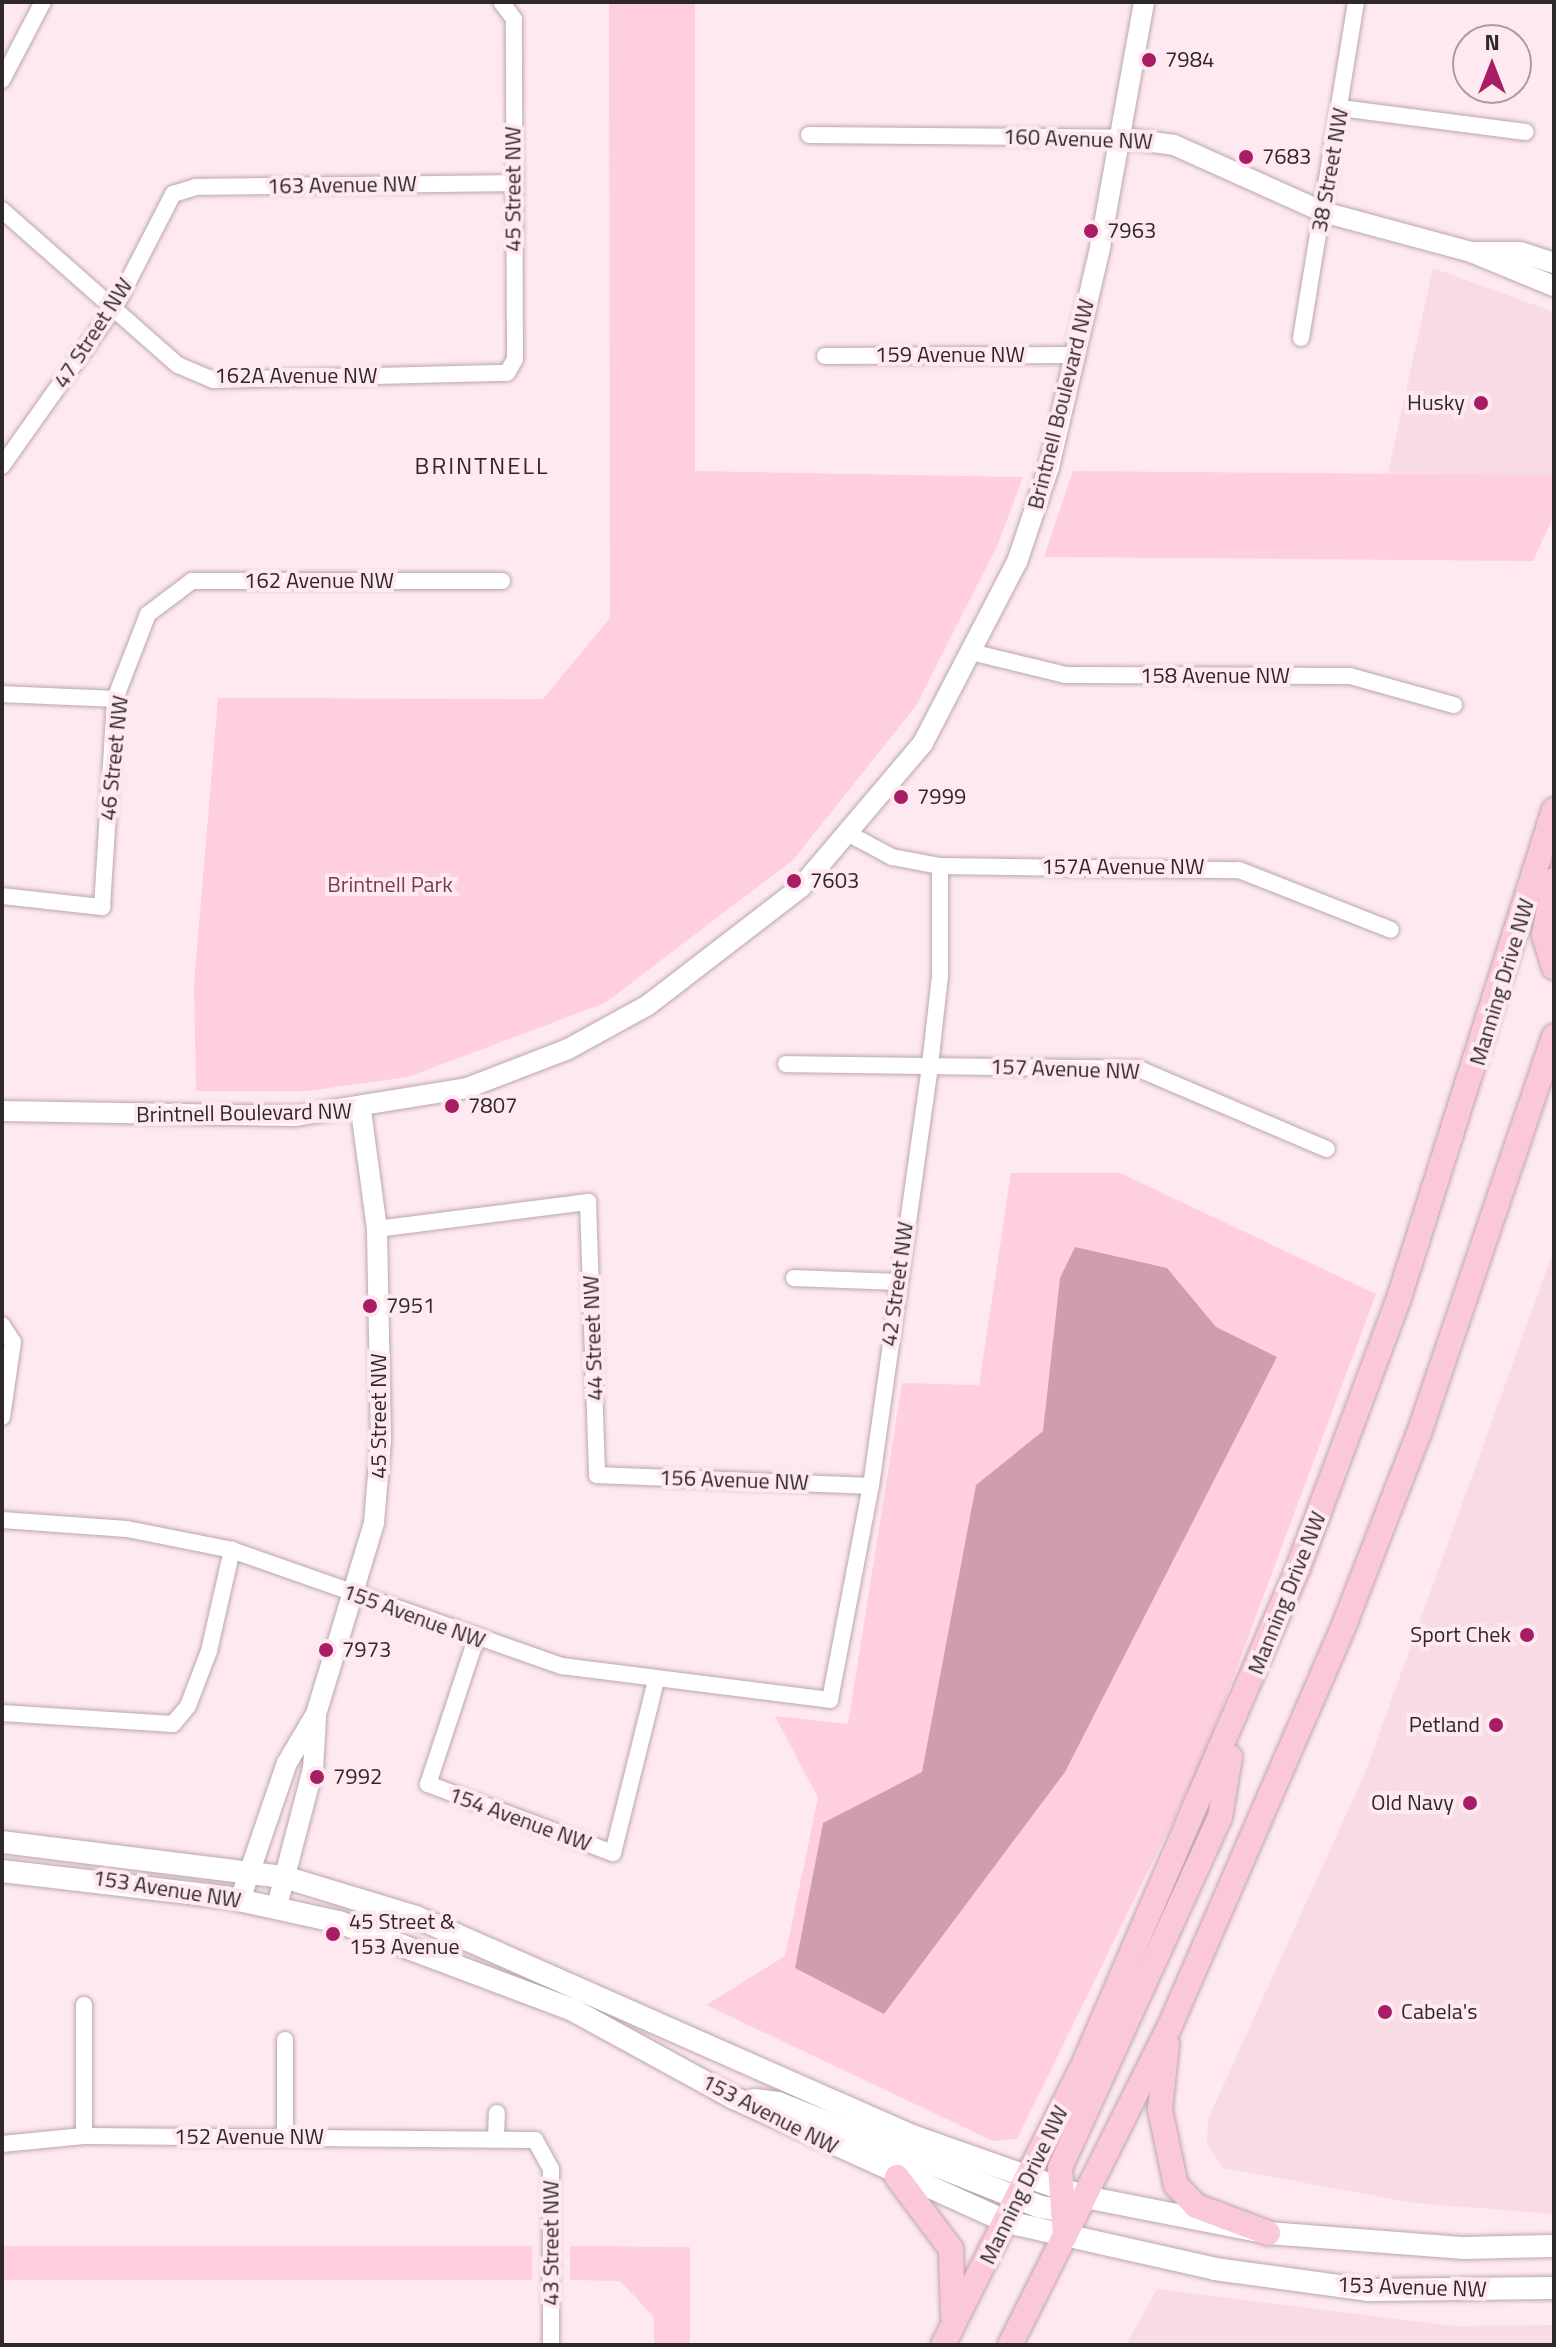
<!DOCTYPE html>
<html>
<head>
<meta charset="utf-8">
<style>
	body { margin:0 }
	#map { position:relative; width:1556px; height:2347px; overflow:hidden; background:#ffe9f1; font-family:"Titillium Web",sans-serif }
	div>[style] { position:absolute }
	.built>* { inset:0; background:#f9dbe5 }
	.green>* { inset:0; background:#ffcfdf; transform-origin:0 0 }
	.water>* { inset:0; background:#ce9dae }
	.roads { filter:drop-shadow(0 0 2px #bba7ad) drop-shadow(0 0 2px #bba7ad) }
	.minor>* { height:16px; margin:-8px; padding:0 8px; transform-origin:8px; border-radius:8px; background:#fff }
	.tertiary>* { height:20px; margin:-10px; padding:0 10px; transform-origin:10px; border-radius:10px; background:#fff }
	.secondary>* { height:22px; margin:-11px; padding:0 11px; transform-origin:11px; border-radius:11px; background:#fff }
	.primary>* { height:24px; margin:-12px; padding:0 12px; transform-origin:12px; border-radius:12px; background:#fbc7db }
	.dots>* { width:22px; height:22px; translate:-50% -50%; box-sizing:border-box; border:4px solid #ffe9f1; border-radius:50% }
	span { translate:-50% -50%; white-space:nowrap; text-align:center; line-height:1.15; -webkit-text-stroke:8px #ffe9f1; paint-order:stroke }
	.poi-label { font-size:22px; color:#2f282a }
	.left { translate:0 -50%; text-align:left }
	.right { translate:-100% -50%; text-align:right }
	.street-label { font-size:22px; color:#2f282a }
	.park-label { font-size:22px; color:#793a54 }
	.neighbourhood-label { font-size:24px; color:#2f282a; letter-spacing:2px }
	.frame { position:absolute; inset:0; border:4px solid #2f282a; pointer-events:none }
	.north { position:absolute; left:1452px; top:24px; width:80px; height:80px; box-sizing:border-box; background:#ffe9f1; border:2px solid #ac9ca1; border-radius:50%; rotate:0deg; font-size:22px; font-weight:700; line-height:32px; text-align:center; color:#2f282a }
	.north::after { content:''; display:block; margin:auto; width:28px; height:36px; background:#a71e64; clip-path:polygon(50% 0,100% 100%,50% 72%,0 100%) }
</style>
</head>
<body>
<div id="map">
	<div class="built">
		<i style="clip-path:polygon(1433px 268px,1554px 312px,1554px 475px,1388px 473px)"></i>
		<i style="clip-path:polygon(1554px 1249px,1554px 2214px,1414px 2203px,1223px 2168px,1207px 2143px,1208px 2119px,1365px 1773px)"></i>
		<i style="clip-path:polygon(1157px 2289px,1454px 2326px,1554px 2325px,1554px 2345px,1126px 2345px)"></i>
	</div>
	<div class="green">
		<i style="clip-path:polygon(609px 2px,695px 2px,695px 471px,1023px 477px,998px 544px,916px 706px,793px 860px,605px 1003px,408px 1077px,307px 1091px,196px 1091px,194px 984px,218px 698px,543px 699px,610px 618px)"></i>
		<i style="clip-path:polygon(1073px 471px,1554px 475px,1554px 515px,1533px 561px,1044px 557px)"></i>
		<i style="clip-path:polygon(1011px 1173px,1120px 1173px,1376px 1294px,1202px 1761px,1017px 2139px,993px 2141px,706px 2005px,785px 1956px,818px 1798px,775px 1716px,848px 1724px,902px 1383px,979px 1385px)"></i>
		<i style="left:532px;top:2246px;width:34px;height:530px;rotate:90deg"></i>
		<i style="clip-path:polygon(570px 2246px,690px 2247px,690px 2345px,654px 2345px,654px 2317px,620px 2281px,570px 2280px)"></i>
	</div>
	<div class="water">
		<i style="clip-path:polygon(1075px 1247px,1167px 1268px,1216px 1327px,1277px 1357px,1065px 1772px,884px 2014px,795px 1968px,823px 1823px,922px 1772px,976px 1485px,1043px 1431px,1060px 1278px)"></i>
	</div>
	<div class="roads">
		<div class="minor">
			<i style="left:2px;top:80px;width:88px;rotate:-62.3deg"></i>
			<i style="left:1341px;top:108px;width:186px;rotate:7.4deg"></i>
			<i style="left:809px;top:135px;width:314px;rotate:0.5deg"></i>
			<i style="left:2px;top:210px;width:235px;rotate:41.4deg"></i>
			<i style="left:178px;top:365px;width:38px;rotate:23deg"></i>
			<i style="left:213px;top:380px;width:294px;rotate:-1.4deg"></i>
			<i style="left:507px;top:373px;width:16px;rotate:-60deg"></i>
			<i style="left:515px;top:359px;width:340px;rotate:-90.2deg"></i>
			<i style="left:514px;top:19px;width:21px;rotate:-127deg"></i>
			<i style="left:1301px;top:338px;width:340px;rotate:-80.7deg"></i>
			<i style="left:825px;top:356px;width:250px;rotate:-0.2deg"></i>
			<i style="left:2px;top:466px;width:197px;rotate:-54.7deg"></i>
			<i style="left:116px;top:305px;width:125px;rotate:-62.8deg"></i>
			<i style="left:173px;top:194px;width:24px;rotate:-17deg"></i>
			<i style="left:196px;top:187px;width:316px;rotate:-0.7deg"></i>
			<i style="left:975px;top:653px;width:94px;rotate:13.6deg"></i>
			<i style="left:1066px;top:675px;width:284px;rotate:0.2deg"></i>
			<i style="left:1350px;top:676px;width:108px;rotate:15.6deg"></i>
			<i style="left:2px;top:694px;width:113px;rotate:2.5deg"></i>
			<i style="left:851px;top:835px;width:47px;rotate:28.2deg"></i>
			<i style="left:892px;top:857px;width:49px;rotate:10.6deg"></i>
			<i style="left:940px;top:866px;width:299px;rotate:0.8deg"></i>
			<i style="left:1239px;top:870px;width:163px;rotate:21.5deg"></i>
			<i style="left:2px;top:896px;width:101px;rotate:6.3deg"></i>
			<i style="left:102px;top:907px;width:208px;rotate:-86.4deg"></i>
			<i style="left:115px;top:699px;width:91px;rotate:-68.8deg"></i>
			<i style="left:148px;top:614px;width:55px;rotate:-36.9deg"></i>
			<i style="left:192px;top:581px;width:310px"></i>
			<i style="left:786px;top:1064px;width:353px;rotate:0.8deg"></i>
			<i style="left:1139px;top:1069px;width:204px;rotate:23.1deg"></i>
			<i style="left:377px;top:1229px;width:213px;rotate:-7.3deg"></i>
			<i style="left:588px;top:1202px;width:273px;rotate:88.1deg"></i>
			<i style="left:597px;top:1475px;width:274px;rotate:2.3deg"></i>
			<i style="left:794px;top:1278px;width:103px;rotate:2.2deg"></i>
			<i style="left:2px;top:1325px;width:20px;rotate:57deg"></i>
			<i style="left:13px;top:1342px;width:76px;rotate:98.3deg"></i>
			<i style="left:2px;top:1520px;width:125px;rotate:4.1deg"></i>
			<i style="left:127px;top:1529px;width:107px;rotate:11.3deg"></i>
			<i style="left:232px;top:1550px;width:350px;rotate:19.4deg"></i>
			<i style="left:562px;top:1666px;width:270px;rotate:7.2deg"></i>
			<i style="left:830px;top:1700px;width:218px;rotate:-79.2deg"></i>
			<i style="left:871px;top:1486px;width:425px;rotate:-82deg"></i>
			<i style="left:930px;top:1065px;width:90px;rotate:-83.6deg"></i>
			<i style="left:940px;top:976px;width:110px;rotate:-90deg"></i>
			<i style="left:476px;top:1639px;width:153px;rotate:108.3deg"></i>
			<i style="left:428px;top:1784px;width:197px;rotate:20.5deg"></i>
			<i style="left:613px;top:1853px;width:178px;rotate:-76deg"></i>
			<i style="left:2px;top:1713px;width:171px;rotate:3.7deg"></i>
			<i style="left:173px;top:1724px;width:23px;rotate:-50deg"></i>
			<i style="left:188px;top:1706px;width:59px;rotate:-69.1deg"></i>
			<i style="left:209px;top:1651px;width:104px;rotate:-77.2deg"></i>
			<i style="left:285px;top:2040px;width:97px;rotate:90deg"></i>
			<i style="left:84px;top:2136px;width:131px;rotate:-90deg"></i>
			<i style="left:496px;top:2138px;width:25px;rotate:-88deg"></i>
			<i style="left:2px;top:2144px;width:82px;rotate:-5.6deg"></i>
			<i style="left:84px;top:2136px;width:451px;rotate:0.5deg"></i>
			<i style="left:535px;top:2140px;width:33px;rotate:61deg"></i>
			<i style="left:551px;top:2169px;width:176px;rotate:90deg"></i>
		</div>
		<div class="tertiary">
			<i style="left:1123px;top:138px;width:51px;rotate:7.8deg"></i>
			<i style="left:1174px;top:145px;width:163px;rotate:24.2deg"></i>
			<i style="left:1323px;top:212px;width:153px;rotate:15.1deg"></i>
			<i style="left:1471px;top:252px;width:90px;rotate:22.3deg"></i>
			<i style="left:1475px;top:252px;width:45px"></i>
			<i style="left:1520px;top:252px;width:36px;rotate:18deg"></i>
			<i style="left:2px;top:1111px;width:293px;rotate:1deg"></i>
			<i style="left:295px;top:1116px;width:174px;rotate:-9.2deg"></i>
			<i style="left:467px;top:1088px;width:108px;rotate:-21.1deg"></i>
			<i style="left:568px;top:1049px;width:91px;rotate:-28.8deg"></i>
			<i style="left:648px;top:1005px;width:193px;rotate:-37.6deg"></i>
			<i style="left:801px;top:887px;width:189px;rotate:-49.7deg"></i>
			<i style="left:923px;top:743px;width:204px;rotate:-62.6deg"></i>
			<i style="left:1017px;top:562px;width:100px;rotate:-71.4deg"></i>
			<i style="left:1049px;top:467px;width:226px;rotate:-76.9deg"></i>
			<i style="left:1100px;top:247px;width:249px;rotate:-79.8deg"></i>
			<i style="left:240px;top:1900px;width:145px;rotate:-71.1deg"></i>
			<i style="left:287px;top:1763px;width:57px;rotate:-59.4deg"></i>
			<i style="left:316px;top:1714px;width:200px;rotate:-73.1deg"></i>
			<i style="left:374px;top:1523px;width:83px;rotate:-85.2deg"></i>
			<i style="left:381px;top:1440px;width:211px;rotate:-91.1deg"></i>
			<i style="left:377px;top:1229px;width:120px;rotate:-97.7deg"></i>
			<i style="left:277px;top:1906px;width:142px;rotate:-75.3deg"></i>
			<i style="left:313px;top:1769px;width:51px;rotate:-86.6deg"></i>
		</div>
		<div class="secondary">
			<i style="left:2px;top:1842px;width:284px;rotate:7.1deg"></i>
			<i style="left:284px;top:1877px;width:138px;rotate:16.9deg"></i>
			<i style="left:416px;top:1917px;width:542px;rotate:23.82deg"></i>
			<i style="left:912px;top:2136px;width:183px;rotate:19.4deg"></i>
			<i style="left:1085px;top:2197px;width:187px;rotate:11.1deg"></i>
			<i style="left:1268px;top:2233px;width:197px;rotate:4.4deg"></i>
			<i style="left:1464px;top:2248px;width:90px;rotate:-1.3deg"></i>
			<i style="left:2px;top:1871px;width:225px;rotate:6.7deg"></i>
			<i style="left:225px;top:1897px;width:117px;rotate:12.4deg"></i>
			<i style="left:339px;top:1922px;width:250px;rotate:20.6deg"></i>
			<i style="left:573px;top:2010px;width:183px;rotate:28.7deg"></i>
			<i style="left:734px;top:2098px;width:300px;rotate:24.4deg"></i>
			<i style="left:1007px;top:2222px;width:213px;rotate:12.7deg"></i>
			<i style="left:1215px;top:2269px;width:154px;rotate:7.8deg"></i>
			<i style="left:1368px;top:2290px;width:186px;rotate:-0.6deg"></i>
			<i style="left:754px;top:2100px;width:24px;rotate:7deg"></i>
			<i style="left:778px;top:2103px;width:283px;rotate:21.6deg"></i>
			<i style="left:1041px;top:2207px;width:20px;rotate:9deg"></i>
			<i style="left:1061px;top:2210px;width:18px;rotate:-27deg"></i>
		</div>
		<div class="primary">
			<i style="left:1554px;top:880px;width:56px;rotate:100.3deg"></i>
			<i style="left:1544px;top:935px;width:34px;rotate:73deg"></i>
			<i style="left:1167px;top:2044px;width:66px;rotate:96.1deg"></i>
			<i style="left:1160px;top:2110px;width:77px;rotate:78deg"></i>
			<i style="left:1176px;top:2185px;width:29px;rotate:46deg"></i>
			<i style="left:1196px;top:2206px;width:77px;rotate:20.6deg"></i>
			<i style="left:897px;top:2177px;width:90px;rotate:53.1deg"></i>
			<i style="left:951px;top:2249px;width:67px;rotate:88.3deg"></i>
			<i style="left:1065px;top:2236px;width:68px;rotate:-94.2deg"></i>
			<i style="left:1060px;top:2168px;width:386px;rotate:-65.5deg"></i>
			<i style="left:1220px;top:1817px;width:61px;rotate:-80.5deg"></i>
			<i style="left:943px;top:2345px;width:318px;rotate:-63.4deg"></i>
			<i style="left:1085px;top:2061px;width:537px;rotate:-66.63deg"></i>
			<i style="left:1298px;top:1568px;width:288px;rotate:-69.5deg"></i>
			<i style="left:1399px;top:1298px;width:512px;rotate:-72.38deg"></i>
			<i style="left:1010px;top:2345px;width:355px;rotate:-63.4deg"></i>
			<i style="left:1169px;top:2028px;width:445px;rotate:-66.5deg"></i>
			<i style="left:1346px;top:1620px;width:201px;rotate:-68.7deg"></i>
			<i style="left:1419px;top:1433px;width:419px;rotate:-71.2deg"></i>
		</div>
	</div>
	<div class="dots">
		<i style="left:1149px;top:60px;background:#a71e64"></i>
		<i style="left:1246px;top:157px;background:#a71e64"></i>
		<i style="left:1091px;top:231px;background:#a71e64"></i>
		<i style="left:1481px;top:403px;background:#a71e64"></i>
		<i style="left:901px;top:797px;background:#a71e64"></i>
		<i style="left:794px;top:881px;background:#a71e64"></i>
		<i style="left:452px;top:1106px;background:#a71e64"></i>
		<i style="left:370px;top:1306px;background:#a71e64"></i>
		<i style="left:1527px;top:1635px;background:#a71e64"></i>
		<i style="left:326px;top:1650px;background:#a71e64"></i>
		<i style="left:1496px;top:1725px;background:#a71e64"></i>
		<i style="left:317px;top:1777px;background:#a71e64"></i>
		<i style="left:1470px;top:1803px;background:#a71e64"></i>
		<i style="left:333px;top:1934px;background:#a71e64"></i>
		<i style="left:1385px;top:2012px;background:#a71e64"></i>
	</div>
	<div class="poi-label">
		<span class="left" style="left:1165px;top:60px">7984</span>
		<span class="left" style="left:1262px;top:157px">7683</span>
		<span class="left" style="left:1107px;top:231px">7963</span>
		<span class="right" style="left:1465px;top:403px">Husky</span>
		<span class="left" style="left:917px;top:797px">7999</span>
		<span class="left" style="left:810px;top:881px">7603</span>
		<span class="left" style="left:468px;top:1106px">7807</span>
		<span class="left" style="left:386px;top:1306px">7951</span>
		<span class="right" style="left:1511px;top:1635px">Sport Chek</span>
		<span class="left" style="left:342px;top:1650px">7973</span>
		<span class="right" style="left:1480px;top:1725px">Petland</span>
		<span class="left" style="left:333px;top:1777px">7992</span>
		<span class="right" style="left:1454px;top:1803px">Old Navy</span>
		<span class="left" style="left:349px;top:1934px">45 Street &amp;<br>153 Avenue</span>
		<span class="left" style="left:1401px;top:2012px">Cabela's</span>
	</div>
	<div class="street-label">
		<span style="left:1078px;top:139px;rotate:2deg">160 Avenue NW</span>
		<span style="left:1330px;top:170px;rotate:-80deg">38 Street NW</span>
		<span style="left:342px;top:185px;rotate:-1deg">163 Avenue NW</span>
		<span style="left:513px;top:189px;rotate:-90deg">45 Street NW</span>
		<span style="left:93px;top:333px;rotate:-57deg">47 Street NW</span>
		<span style="left:950px;top:355px">159 Avenue NW</span>
		<span style="left:296px;top:376px">162A Avenue NW</span>
		<span style="left:1061px;top:404px;rotate:-76deg">Brintnell Boulevard NW</span>
		<span style="left:319px;top:581px">162 Avenue NW</span>
		<span style="left:1215px;top:676px">158 Avenue NW</span>
		<span style="left:114px;top:758px;rotate:-84deg">46 Street NW</span>
		<span style="left:1123px;top:867px">157A Avenue NW</span>
		<span style="left:1502px;top:982px;rotate:-73deg">Manning Drive NW</span>
		<span style="left:1065px;top:1069px;rotate:2deg">157 Avenue NW</span>
		<span style="left:244px;top:1113px;rotate:-1deg">Brintnell Boulevard NW</span>
		<span style="left:897px;top:1284px;rotate:-82deg">42 Street NW</span>
		<span style="left:593px;top:1338px;rotate:-92deg">44 Street NW</span>
		<span style="left:379px;top:1416px;rotate:-90deg">45 Street NW</span>
		<span style="left:734px;top:1480px;rotate:2deg">156 Avenue NW</span>
		<span style="left:1287px;top:1593px;rotate:-68deg">Manning Drive NW</span>
		<span style="left:414px;top:1616px;rotate:20deg">155 Avenue NW</span>
		<span style="left:520px;top:1819px;rotate:20deg">154 Avenue NW</span>
		<span style="left:167px;top:1889px;rotate:9deg">153 Avenue NW</span>
		<span style="left:770px;top:2114px;rotate:27deg">153 Avenue NW</span>
		<span style="left:249px;top:2137px">152 Avenue NW</span>
		<span style="left:1024px;top:2185px;rotate:-64deg">Manning Drive NW</span>
		<span style="left:551px;top:2243px;rotate:-90deg">43 Street NW</span>
		<span style="left:1412px;top:2287px;rotate:2deg">153 Avenue NW</span>
	</div>
	<div class="park-label">
		<span style="left:390px;top:885px">Brintnell Park</span>
	</div>
	<div class="neighbourhood-label">
		<span style="left:482px;top:466px">BRINTNELL</span>
	</div>
	<div class="frame"></div>
	<div class="north">N</div>
</div>
</body>
</html>
